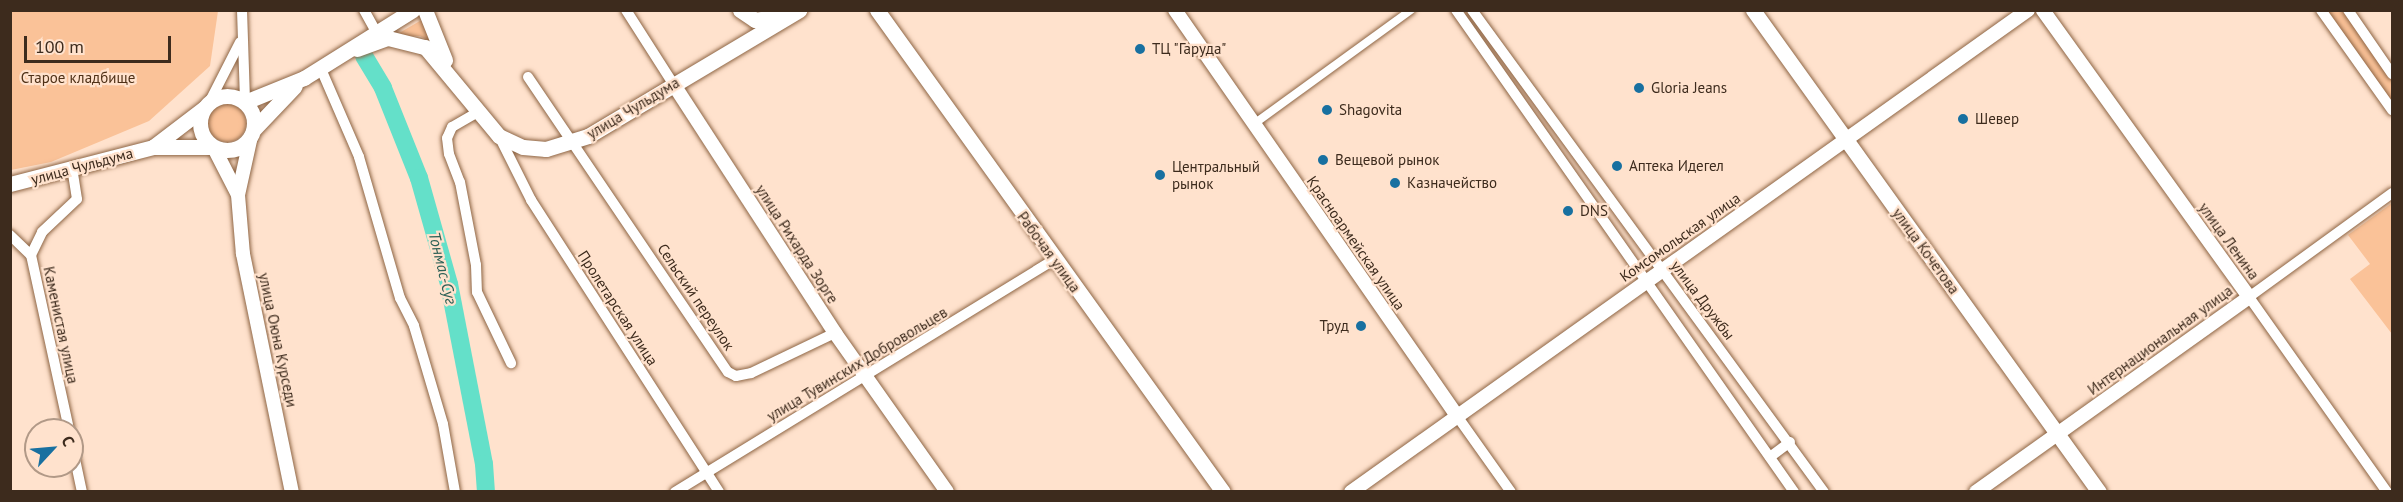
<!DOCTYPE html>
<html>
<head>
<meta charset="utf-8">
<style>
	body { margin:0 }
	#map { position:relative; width:2403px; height:502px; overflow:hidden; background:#ffe2cd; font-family:"PT Sans",sans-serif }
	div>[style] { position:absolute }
	.green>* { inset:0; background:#fac298 }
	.round { border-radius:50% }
	.river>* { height:18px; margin:-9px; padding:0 9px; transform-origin:9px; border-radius:9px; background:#64e0c9 }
	.roads { filter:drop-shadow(0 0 2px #8e6544) drop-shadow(0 0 2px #8e6544) }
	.pedestrian>* { height:8px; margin:-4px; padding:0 4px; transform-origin:4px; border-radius:4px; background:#fff }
	.minor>* { height:10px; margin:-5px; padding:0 5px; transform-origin:5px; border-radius:5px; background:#fff }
	.tertiary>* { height:14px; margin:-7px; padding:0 7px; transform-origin:7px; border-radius:7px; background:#fff }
	.secondary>* { height:15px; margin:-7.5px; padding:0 7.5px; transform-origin:7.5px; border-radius:7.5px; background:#fff }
	.secondary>.ring { margin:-7.5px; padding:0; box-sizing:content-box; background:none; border:15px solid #fff; border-radius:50% }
	.dots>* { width:16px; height:16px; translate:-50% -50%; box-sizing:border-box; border:3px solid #ffe2cd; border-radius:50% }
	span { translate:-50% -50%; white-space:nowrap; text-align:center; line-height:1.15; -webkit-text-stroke:4.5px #ffe2cd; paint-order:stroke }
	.poi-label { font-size:15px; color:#3d2b1d }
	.left { translate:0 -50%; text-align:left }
	.right { translate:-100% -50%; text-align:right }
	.park-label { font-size:15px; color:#4f3117 }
	.street-label { font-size:15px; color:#3d2b1d }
	.water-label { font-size:16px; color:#2c6056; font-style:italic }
	.frame { position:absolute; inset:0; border:12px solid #3d2b1d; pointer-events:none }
	.north { position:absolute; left:24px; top:418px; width:60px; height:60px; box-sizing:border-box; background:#ffe2cd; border:2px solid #b19987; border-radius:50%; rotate:64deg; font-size:16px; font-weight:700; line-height:24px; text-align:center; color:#3d2b1d }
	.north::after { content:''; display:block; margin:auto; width:21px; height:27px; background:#1870a0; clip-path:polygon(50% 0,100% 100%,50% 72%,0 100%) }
	.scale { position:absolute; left:24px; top:36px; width:147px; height:27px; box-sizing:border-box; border:3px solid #3d2b1d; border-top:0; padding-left:8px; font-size:18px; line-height:21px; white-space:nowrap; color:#3d2b1d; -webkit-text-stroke:4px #ffe2cd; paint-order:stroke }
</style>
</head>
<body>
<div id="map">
	<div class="green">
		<i style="clip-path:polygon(11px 10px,218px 10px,218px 11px,210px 66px,149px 121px,51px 162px,11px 170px)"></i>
		<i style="clip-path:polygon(2324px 11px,2344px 11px,2392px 77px,2392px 107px)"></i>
		<i style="clip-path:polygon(425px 18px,439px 46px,420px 36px,394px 36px)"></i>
		<i class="round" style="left:208px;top:104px;width:38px;height:38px"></i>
		<i style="clip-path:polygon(2392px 203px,2392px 334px,2350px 279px,2370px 264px,2348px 235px)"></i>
	</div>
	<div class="river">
		<i style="left:364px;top:56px;width:37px;rotate:59deg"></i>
		<i style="left:383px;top:88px;width:97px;rotate:68.2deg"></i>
		<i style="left:419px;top:178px;width:110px;rotate:74.2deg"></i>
		<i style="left:449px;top:284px;width:183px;rotate:79deg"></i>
		<i style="left:484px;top:464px;width:28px;rotate:86deg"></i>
	</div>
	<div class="roads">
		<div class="pedestrian">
			<i style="left:1254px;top:124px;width:194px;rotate:-36deg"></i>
		</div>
		<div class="minor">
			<i style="left:242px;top:10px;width:92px;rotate:88.1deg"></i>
			<i style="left:364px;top:10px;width:26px;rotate:61deg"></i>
			<i style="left:626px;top:10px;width:89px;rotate:57.4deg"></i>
			<i style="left:1456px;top:10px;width:589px;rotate:54.96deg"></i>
			<i style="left:1472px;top:10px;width:597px;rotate:53.86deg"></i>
			<i style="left:2321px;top:10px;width:123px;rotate:54.6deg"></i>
			<i style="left:2348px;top:10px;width:78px;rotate:55.5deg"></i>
			<i style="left:321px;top:69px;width:96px;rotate:66.6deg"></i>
			<i style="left:359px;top:157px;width:147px;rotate:73.8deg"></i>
			<i style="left:400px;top:298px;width:31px;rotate:63deg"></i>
			<i style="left:414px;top:326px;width:102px;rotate:73.5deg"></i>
			<i style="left:443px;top:424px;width:69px;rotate:80deg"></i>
			<i style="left:528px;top:77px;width:356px;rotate:55.9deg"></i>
			<i style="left:728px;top:372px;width:9px;rotate:27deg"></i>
			<i style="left:736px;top:376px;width:15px;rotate:-11deg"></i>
			<i style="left:751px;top:373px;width:93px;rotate:-25.5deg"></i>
			<i style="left:210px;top:101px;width:66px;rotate:-63deg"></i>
			<i style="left:478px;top:112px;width:30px;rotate:150deg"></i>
			<i style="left:452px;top:127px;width:12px;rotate:114deg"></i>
			<i style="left:447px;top:138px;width:16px;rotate:83deg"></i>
			<i style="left:449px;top:154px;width:30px;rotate:69deg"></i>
			<i style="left:460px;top:182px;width:85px;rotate:79.1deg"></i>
			<i style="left:476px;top:265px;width:27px;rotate:88deg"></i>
			<i style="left:477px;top:292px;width:79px;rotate:64.4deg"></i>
			<i style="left:499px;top:136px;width:72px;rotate:63.4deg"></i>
			<i style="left:531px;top:200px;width:347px;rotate:57.2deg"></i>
			<i style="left:10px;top:235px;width:29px;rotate:44deg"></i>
			<i style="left:31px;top:255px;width:179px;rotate:77.7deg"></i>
			<i style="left:31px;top:255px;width:25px;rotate:-64deg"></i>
			<i style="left:42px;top:232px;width:48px;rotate:-43.3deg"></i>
			<i style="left:77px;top:199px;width:30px;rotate:-99deg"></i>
			<i style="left:1457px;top:416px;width:93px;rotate:54.6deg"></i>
			<i style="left:72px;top:445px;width:48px;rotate:78deg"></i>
			<i style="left:1770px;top:457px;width:25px;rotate:-37deg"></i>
			<i style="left:675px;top:492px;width:444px;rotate:-31.5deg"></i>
			<i style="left:2387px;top:492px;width:239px;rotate:-125.3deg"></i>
			<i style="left:2249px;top:297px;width:177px;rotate:-36deg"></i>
		</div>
		<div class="tertiary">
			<i style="left:1175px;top:10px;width:494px;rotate:55.2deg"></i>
			<i style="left:674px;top:85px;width:296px;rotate:57deg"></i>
			<i style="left:835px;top:333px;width:194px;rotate:54.8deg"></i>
			<i style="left:251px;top:136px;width:60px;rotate:102.4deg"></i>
			<i style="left:238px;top:195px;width:59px;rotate:85.2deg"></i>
			<i style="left:243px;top:254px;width:243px;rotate:78.4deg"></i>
			<i style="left:214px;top:148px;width:51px;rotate:62.9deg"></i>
			<i style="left:1351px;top:492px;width:831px;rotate:-35.45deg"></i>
			<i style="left:1976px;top:492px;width:335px;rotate:-35.5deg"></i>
			<i style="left:2249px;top:297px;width:353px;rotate:-125.7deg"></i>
		</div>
		<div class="secondary">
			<i style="left:425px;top:10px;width:54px;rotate:68.2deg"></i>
			<i style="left:740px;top:10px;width:18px;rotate:34deg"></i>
			<i style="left:755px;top:20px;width:25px;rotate:-9deg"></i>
			<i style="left:877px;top:10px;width:593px;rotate:54.33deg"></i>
			<i style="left:1753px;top:10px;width:593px;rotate:54.33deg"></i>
			<i style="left:357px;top:49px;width:33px;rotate:-20deg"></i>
			<i style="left:388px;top:38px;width:38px;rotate:14deg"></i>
			<i style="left:425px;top:47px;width:116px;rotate:50.3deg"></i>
			<i style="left:499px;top:136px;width:26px;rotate:25deg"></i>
			<i style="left:523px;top:147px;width:23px;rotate:5deg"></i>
			<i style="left:546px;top:149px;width:44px;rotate:-17.2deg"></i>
			<i style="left:588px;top:136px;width:246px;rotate:-30.8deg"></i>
			<i class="ring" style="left:200px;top:96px;width:39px;height:39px"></i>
			<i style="left:245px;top:102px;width:64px;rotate:-22.1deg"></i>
			<i style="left:304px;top:78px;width:128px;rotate:-32deg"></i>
			<i style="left:254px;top:129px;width:59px;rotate:-46.4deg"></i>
			<i style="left:153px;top:147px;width:64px;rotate:-37.4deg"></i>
			<i style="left:10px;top:184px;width:148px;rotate:-14.5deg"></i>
			<i style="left:153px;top:147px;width:60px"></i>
		</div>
	</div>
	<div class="dots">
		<i style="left:1140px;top:49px;background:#1870a0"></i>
		<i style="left:1639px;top:88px;background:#1870a0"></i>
		<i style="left:1327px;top:110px;background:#1870a0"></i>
		<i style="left:1963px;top:119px;background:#1870a0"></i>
		<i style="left:1323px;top:160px;background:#1870a0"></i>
		<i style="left:1617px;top:166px;background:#1870a0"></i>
		<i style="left:1160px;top:175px;background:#1870a0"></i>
		<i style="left:1395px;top:183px;background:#1870a0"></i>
		<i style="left:1568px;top:211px;background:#1870a0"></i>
		<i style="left:1361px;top:326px;background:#1870a0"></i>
	</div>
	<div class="poi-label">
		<span class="left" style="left:1152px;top:49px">ТЦ "Гаруда"</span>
		<span class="left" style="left:1651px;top:88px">Gloria Jeans</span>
		<span class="left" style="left:1339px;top:110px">Shagovita</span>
		<span class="left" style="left:1975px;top:119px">Шевер</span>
		<span class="left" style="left:1335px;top:160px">Вещевой рынок</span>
		<span class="left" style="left:1172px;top:175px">Центральный<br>рынок</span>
		<span class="left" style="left:1629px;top:166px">Аптека Идегел</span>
		<span class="left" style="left:1407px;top:183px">Казначейство</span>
		<span class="left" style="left:1580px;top:211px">DNS</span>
		<span class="right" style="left:1349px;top:326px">Труд</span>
	</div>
	<div class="park-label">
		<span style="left:78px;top:78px">Старое кладбище</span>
	</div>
	<div class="street-label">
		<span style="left:633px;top:108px;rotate:-31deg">улица Чульдума</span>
		<span style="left:82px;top:166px;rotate:-15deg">улица Чульдума</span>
		<span style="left:1680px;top:237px;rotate:-35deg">Комсомольская улица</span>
		<span style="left:2229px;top:241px;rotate:54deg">улица Ленина</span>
		<span style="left:1356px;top:243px;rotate:55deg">Красноармейская улица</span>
		<span style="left:797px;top:244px;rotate:57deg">улица Рихарда Зорге</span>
		<span style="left:1926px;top:251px;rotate:54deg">улица Кочетова</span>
		<span style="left:1049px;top:252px;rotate:54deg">Рабочая улица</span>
		<span style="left:696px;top:297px;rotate:56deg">Сельский переулок</span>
		<span style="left:1703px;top:300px;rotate:53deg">улица Дружбы</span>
		<span style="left:618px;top:308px;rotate:57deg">Пролетарская улица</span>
		<span style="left:61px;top:325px;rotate:78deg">Каменистая улица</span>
		<span style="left:278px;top:340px;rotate:78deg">улица Оюна Курседи</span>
		<span style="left:2160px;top:340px;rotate:-36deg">Интернациональная улица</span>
		<span style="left:857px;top:364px;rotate:-31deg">улица Тувинских Добровольцев</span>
	</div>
	<div class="water-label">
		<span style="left:443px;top:268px;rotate:76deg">Тонмас-Суг</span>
	</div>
	<div class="frame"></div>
	<div class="north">С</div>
	<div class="scale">100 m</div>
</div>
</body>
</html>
